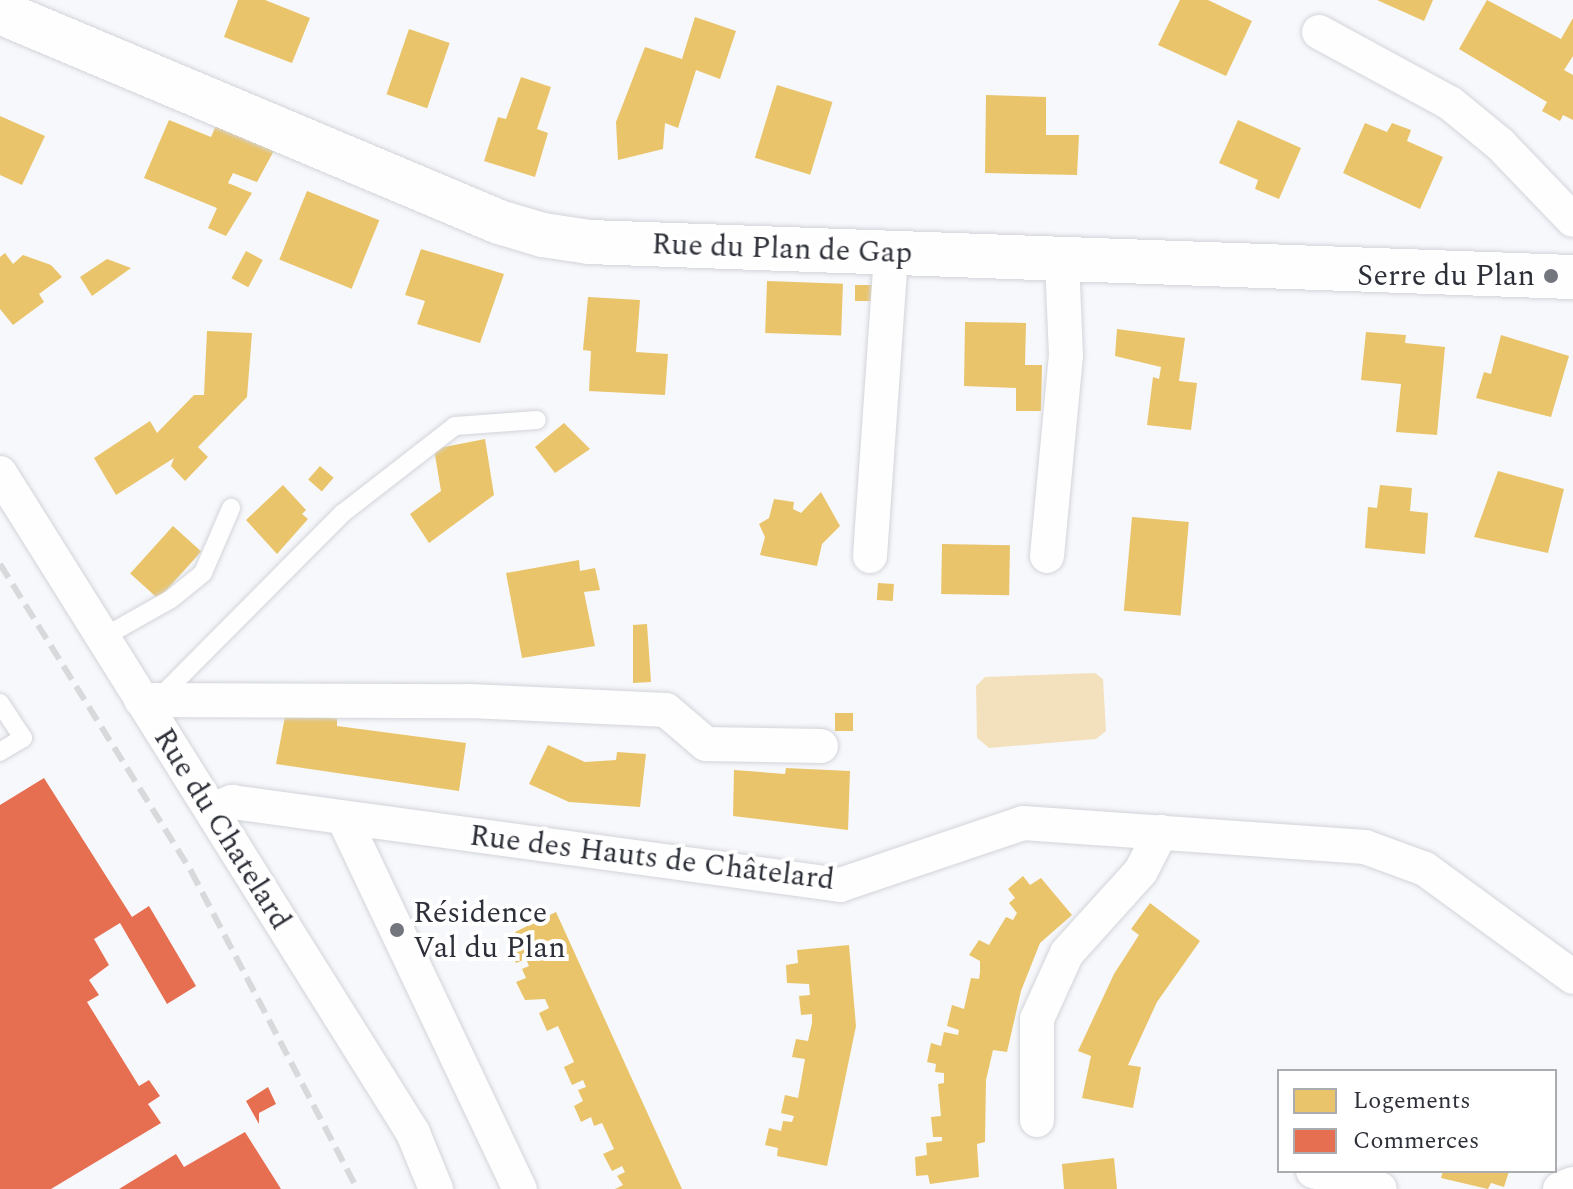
<!DOCTYPE html>
<html>
<head>
<meta charset="utf-8">
<style>
	body { margin:0 }
	#map { position:relative; width:1573px; height:1189px; overflow:hidden; background:#f7f8fb; font-family:Spectral,serif }
	div>[style] { position:absolute }
	.green>* { inset:0; background:#f3e1be }
	.homes>* { inset:0; background:#e9c46a; transform-origin:0 0 }
	.shops>* { inset:0; background:#e76f51 }
	.roads { filter:drop-shadow(0 0 2px #d2d4da) drop-shadow(0 0 2px #d2d4da) }
	.lane>* { height:18px; margin:-9px; padding:0 9px; transform-origin:9px; border-radius:9px; background:#fefefe }
	.street>* { height:34px; margin:-17px; padding:0 17px; transform-origin:17px; border-radius:17px; background:#fefefe }
	.secondary>* { height:44px; margin:-22px; padding:0 22px; transform-origin:22px; border-radius:22px; background:#fefefe }
	.rail>* { height:6px; margin-top:-3px; transform-origin:0; background:repeating-linear-gradient(90deg,#d8d9da 0 16px,transparent 0 24px) }
	.dots>* { width:22px; height:22px; translate:-50% -50%; box-sizing:border-box; border:4px solid #fff; border-radius:50% }
	span { translate:-50% -50%; white-space:nowrap; text-align:center; line-height:1.15; -webkit-text-stroke:8px #fff; paint-order:stroke }
	.street-label { font-size:30px; color:#2e3039 }
	.poi-label { font-size:30px; color:#2e3039 }
	.right { translate:-100% -50%; text-align:right }
	.left { translate:0 -50%; text-align:left }
	.legend { position:absolute; left:1277px; top:1069px; width:280px; height:104px; box-sizing:border-box; background:#fff; border:2px solid #abacb0; margin:0; padding:10px 14px; list-style:none; font-size:24px; color:#2e3039 }
	.legend li { display:flex; align-items:center; gap:16px; height:40px }
	.legend b { width:40px; border:2px solid #abacb0 }
</style>
</head>
<body>
<div id="map">
	<div class="green">
		<i style="clip-path:polygon(1095px 673px,1103px 679px,1106px 731px,1096px 739px,989px 748px,977px 738px,976px 686px,985px 677px)"></i>
	</div>
	<div class="homes">
		<i style="clip-path:polygon(238px 0,265px 0,310px 18px,292px 63px,224px 37px)"></i>
		<i style="clip-path:polygon(1180px 0,1208px 0,1252px 21px,1226px 76px,1158px 45px)"></i>
		<i style="clip-path:polygon(1377px 0,1433px 0,1424px 21px)"></i>
		<i style="clip-path:polygon(1487px 0,1561px 39px,1573px 18px,1573px 56px,1564px 70px,1573px 75px,1573px 120px,1563px 115px,1560px 121px,1542px 111px,1547px 102px,1459px 49px)"></i>
		<i style="clip-path:polygon(695px 17px,736px 31px,720px 79px,696px 70px,678px 128px,665px 123px,663px 149px,618px 160px,616px 122px,645px 47px,682px 59px)"></i>
		<i style="left:409px;top:29px;width:43px;height:69px;rotate:19deg"></i>
		<i style="clip-path:polygon(521px 77px,551px 87px,537px 129px,548px 133px,535px 177px,484px 161px,498px 117px,506px 119px)"></i>
		<i style="left:777px;top:85px;width:58px;height:76px;rotate:17deg"></i>
		<i style="clip-path:polygon(986px 95px,1046px 97px,1046px 135px,1079px 135px,1077px 175px,985px 173px)"></i>
		<i style="clip-path:polygon(0 116px,45px 136px,22px 185px,0 175px)"></i>
		<i style="clip-path:polygon(169px 120px,211px 137px,218px 121px,277px 145px,257px 182px,233px 173px,228px 183px,252px 193px,226px 236px,208px 228px,217px 208px,144px 178px)"></i>
		<i style="clip-path:polygon(1238px 120px,1301px 148px,1279px 199px,1255px 189px,1258px 180px,1219px 163px)"></i>
		<i style="clip-path:polygon(1365px 123px,1387px 132px,1392px 123px,1411px 130px,1407px 141px,1443px 157px,1420px 209px,1343px 173px)"></i>
		<i style="left:307px;top:191px;width:78px;height:74px;rotate:22deg"></i>
		<i style="clip-path:polygon(421px 249px,504px 274px,480px 343px,417px 324px,425px 301px,405px 295px)"></i>
		<i style="left:246px;top:251px;width:19px;height:31px;rotate:28deg"></i>
		<i style="clip-path:polygon(5px 253px,13px 264px,23px 255px,51px 265px,62px 277px,39px 294px,44px 302px,13px 325px,0 309px,0 257px)"></i>
		<i style="clip-path:polygon(107px 259px,131px 268px,92px 296px,80px 277px)"></i>
		<i style="left:767px;top:281px;width:76px;height:52px;rotate:2deg"></i>
		<i style="left:855px;top:285px;width:17px;height:16px"></i>
		<i style="clip-path:polygon(588px 297px,640px 300px,636px 352px,668px 354px,665px 395px,589px 391px,591px 351px,583px 350px)"></i>
		<i style="clip-path:polygon(965px 322px,1026px 323px,1025px 365px,1042px 365px,1041px 411px,1016px 411px,1016px 388px,964px 386px)"></i>
		<i style="clip-path:polygon(1117px 329px,1185px 338px,1179px 381px,1197px 383px,1191px 430px,1147px 425px,1153px 377px,1159px 379px,1161px 367px,1115px 356px)"></i>
		<i style="clip-path:polygon(207px 331px,252px 333px,247px 397px,198px 447px,208px 457px,185px 481px,171px 466px,174px 458px,116px 495px,94px 458px,150px 421px,157px 433px,194px 395px,204px 395px)"></i>
		<i style="clip-path:polygon(1366px 332px,1406px 335px,1405px 343px,1445px 347px,1437px 435px,1396px 432px,1401px 384px,1361px 380px)"></i>
		<i style="clip-path:polygon(1501px 335px,1569px 356px,1551px 417px,1476px 398px,1484px 372px,1491px 374px)"></i>
		<i style="clip-path:polygon(564px 423px,590px 449px,555px 473px,535px 447px)"></i>
		<i style="clip-path:polygon(485px 439px,494px 495px,429px 543px,410px 514px,441px 491px,434px 449px)"></i>
		<i style="left:320px;top:466px;width:18px;height:18px;rotate:41deg"></i>
		<i style="clip-path:polygon(1498px 471px,1564px 489px,1548px 553px,1474px 537px)"></i>
		<i style="clip-path:polygon(283px 485px,306px 510px,302px 514px,308px 519px,277px 554px,246px 520px)"></i>
		<i style="clip-path:polygon(1380px 485px,1412px 488px,1410px 511px,1428px 513px,1425px 554px,1365px 548px,1368px 507px,1377px 508px)"></i>
		<i style="clip-path:polygon(821px 492px,840px 526px,822px 544px,817px 566px,760px 555px,765px 537px,759px 524px,769px 518px,774px 499px,794px 502px,793px 509px,801px 513px)"></i>
		<i style="left:1132px;top:517px;width:57px;height:94px;rotate:5deg"></i>
		<i style="left:173px;top:526px;width:38px;height:64px;rotate:42deg"></i>
		<i style="left:942px;top:544px;width:68px;height:50px;rotate:1deg"></i>
		<i style="clip-path:polygon(579px 560px,580px 571px,595px 568px,600px 590px,584px 592px,595px 646px,522px 658px,506px 573px)"></i>
		<i style="left:878px;top:583px;width:16px;height:17px;rotate:4deg"></i>
		<i style="clip-path:polygon(647px 624px,651px 682px,633px 683px,633px 625px)"></i>
		<i style="clip-path:polygon(286px 711px,337px 719px,337px 726px,466px 743px,459px 791px,276px 764px)"></i>
		<i style="left:835px;top:713px;width:18px;height:18px"></i>
		<i style="clip-path:polygon(548px 745px,585px 762px,616px 760px,617px 752px,646px 754px,640px 807px,569px 802px,529px 784px)"></i>
		<i style="clip-path:polygon(786px 768px,850px 771px,848px 830px,733px 816px,734px 770px,785px 774px)"></i>
		<i style="clip-path:polygon(1023px 876px,1030px 885px,1041px 878px,1072px 915px,1040px 943px,1021px 991px,1007px 1052px,993px 1050px,986px 1080px,985px 1142px,977px 1144px,979px 1177px,930px 1184px,928px 1175px,916px 1176px,915px 1157px,927px 1155px,926px 1143px,942px 1141px,942px 1137px,933px 1137px,931px 1117px,941px 1116px,938px 1084px,944px 1083px,944px 1073px,935px 1072px,936px 1064px,927px 1062px,931px 1043px,941px 1046px,944px 1032px,958px 1035px,959px 1030px,947px 1026px,952px 1005px,964px 1009px,971px 978px,979px 979px,980px 972px,980px 961px,969px 955px,979px 940px,989px 945px,1006px 917px,1013px 920px,1017px 913px,1009px 903px,1015px 898px,1008px 889px)"></i>
		<i style="clip-path:polygon(1150px 903px,1200px 941px,1157px 1002px,1128px 1065px,1141px 1067px,1133px 1108px,1082px 1098px,1091px 1056px,1078px 1051px,1114px 974px,1139px 935px,1131px 929px)"></i>
		<i style="clip-path:polygon(556px 912px,682px 1189px,615px 1189px,623px 1185px,617px 1176px,625px 1172px,622px 1166px,612px 1171px,603px 1154px,614px 1149px,602px 1123px,594px 1126px,591px 1117px,581px 1122px,574px 1106px,583px 1101px,578px 1090px,586px 1087px,583px 1080px,572px 1085px,564px 1067px,574px 1062px,558px 1026px,547px 1031px,539px 1013px,549px 1008px,545px 999px,525px 1000px,516px 982px,526px 978px,522px 969px,529px 966px,526px 959px,516px 963px,509px 946px,518px 941px,515px 932px)"></i>
		<i style="clip-path:polygon(849px 945px,856px 1026px,827px 1166px,777px 1156px,778px 1148px,765px 1145px,769px 1128px,781px 1131px,783px 1121px,792px 1122px,794px 1116px,781px 1113px,785px 1095px,798px 1098px,805px 1059px,792px 1057px,796px 1039px,808px 1041px,812px 1023px,812px 1014px,801px 1015px,799px 996px,810px 995px,809px 984px,787px 983px,786px 965px,798px 963px,797px 950px)"></i>
		<i style="clip-path:polygon(1114px 1158px,1117px 1189px,1064px 1189px,1062px 1164px)"></i>
		<i style="clip-path:polygon(1443px 1171px,1509px 1171px,1504px 1187px,1491px 1183px,1488px 1189px,1441px 1178px)"></i>
	</div>
	<div class="shops">
		<i style="clip-path:polygon(44px 778px,132px 917px,149px 906px,196px 986px,167px 1004px,120px 923px,94px 939px,109px 965px,89px 980px,99px 995px,87px 1002px,139px 1086px,149px 1080px,160px 1096px,148px 1104px,161px 1123px,51px 1189px,0 1189px,0 805px)"></i>
		<i style="clip-path:polygon(268px 1087px,276px 1104px,259px 1113px,259px 1124px,246px 1101px)"></i>
		<i style="clip-path:polygon(245px 1132px,281px 1189px,119px 1189px,176px 1154px,184px 1167px)"></i>
	</div>
	<div class="roads">
		<div class="lane">
			<i style="left:102px;top:638px;width:79px;rotate:-29.5deg"></i>
			<i style="left:171px;top:599px;width:41px;rotate:-39.1deg"></i>
			<i style="left:203px;top:573px;width:71px;rotate:-66.7deg"></i>
			<i style="left:159px;top:698px;width:261px;rotate:-45.2deg"></i>
			<i style="left:343px;top:513px;width:142px;rotate:-37.8deg"></i>
			<i style="left:455px;top:426px;width:82px;rotate:-4.2deg"></i>
			<i style="left:0;top:703px;width:42px;rotate:56.7deg"></i>
			<i style="left:23px;top:738px;width:27px;rotate:149deg"></i>
		</div>
		<div class="street">
			<i style="left:1319px;top:32px;width:149px;rotate:28.5deg"></i>
			<i style="left:1450px;top:103px;width:65px;rotate:39.4deg"></i>
			<i style="left:1500px;top:144px;width:105px;rotate:46.2deg"></i>
			<i style="left:0;top:473px;width:779px;rotate:57.96deg"></i>
			<i style="left:413px;top:1133px;width:61px;rotate:67.7deg"></i>
			<i style="left:870px;top:556px;width:303px;rotate:-86deg"></i>
			<i style="left:1047px;top:556px;width:201px;rotate:-84.6deg"></i>
			<i style="left:1066px;top:356px;width:97px;rotate:-92.4deg"></i>
			<i style="left:141px;top:700px;width:328px;rotate:0.2deg"></i>
			<i style="left:469px;top:701px;width:197px;rotate:2.6deg"></i>
			<i style="left:666px;top:710px;width:52px;rotate:40.4deg"></i>
			<i style="left:706px;top:744px;width:115px;rotate:1deg"></i>
			<i style="left:212px;top:810px;width:22px;rotate:-22deg"></i>
			<i style="left:232px;top:802px;width:614px;rotate:7.77deg"></i>
			<i style="left:840px;top:885px;width:193px;rotate:-18.7deg"></i>
			<i style="left:1023px;top:823px;width:343px;rotate:4deg"></i>
			<i style="left:1365px;top:847px;width:64px;rotate:20.1deg"></i>
			<i style="left:1425px;top:869px;width:183px;rotate:36.1deg"></i>
			<i style="left:344px;top:819px;width:410px;rotate:64.6deg"></i>
			<i style="left:1037px;top:1120px;width:101px;rotate:-90deg"></i>
			<i style="left:1037px;top:1019px;width:72px;rotate:-65.6deg"></i>
			<i style="left:1067px;top:953px;width:110px;rotate:-47.9deg"></i>
			<i style="left:1141px;top:871px;width:44px;rotate:-62.9deg"></i>
			<i style="left:1313px;top:1171px;width:69px;rotate:15deg"></i>
			<i style="left:1560px;top:1189px;width:14px;rotate:-21deg"></i>
		</div>
		<div class="secondary">
			<i style="left:0;top:12px;width:541px;rotate:22.82deg"></i>
			<i style="left:499px;top:222px;width:46px;rotate:16.5deg"></i>
			<i style="left:543px;top:235px;width:47px;rotate:8.7deg"></i>
			<i style="left:589px;top:242px;width:985px;rotate:2.04deg"></i>
		</div>
	</div>
	<div class="rail">
		<i style="left:0;top:564px;width:362px;rotate:58.1deg"></i>
		<i style="left:191px;top:871px;width:359px;rotate:62.4deg"></i>
	</div>
	<div class="dots">
		<i style="left:1551px;top:276px;background:#74767d"></i>
		<i style="left:397px;top:930px;background:#74767d"></i>
	</div>
	<div class="street-label">
		<span style="left:782px;top:249px;rotate:2deg">Rue du Plan de Gap</span>
		<span style="left:222px;top:829px;rotate:58deg">Rue du Chatelard</span>
		<span style="left:652px;top:858px;rotate:7deg">Rue des Hauts de Châtelard</span>
	</div>
	<div class="poi-label">
		<span class="right" style="left:1535px;top:276px">Serre du Plan</span>
		<span class="left" style="left:413px;top:930px">Résidence<br>Val du Plan</span>
	</div>
	<ul class="legend">
	<li><b style="height:22px;background:#e9c46a"></b>Logements</li>
	<li><b style="height:22px;background:#e76f51"></b>Commerces</li>
	</ul>
</div>
</body>
</html>
